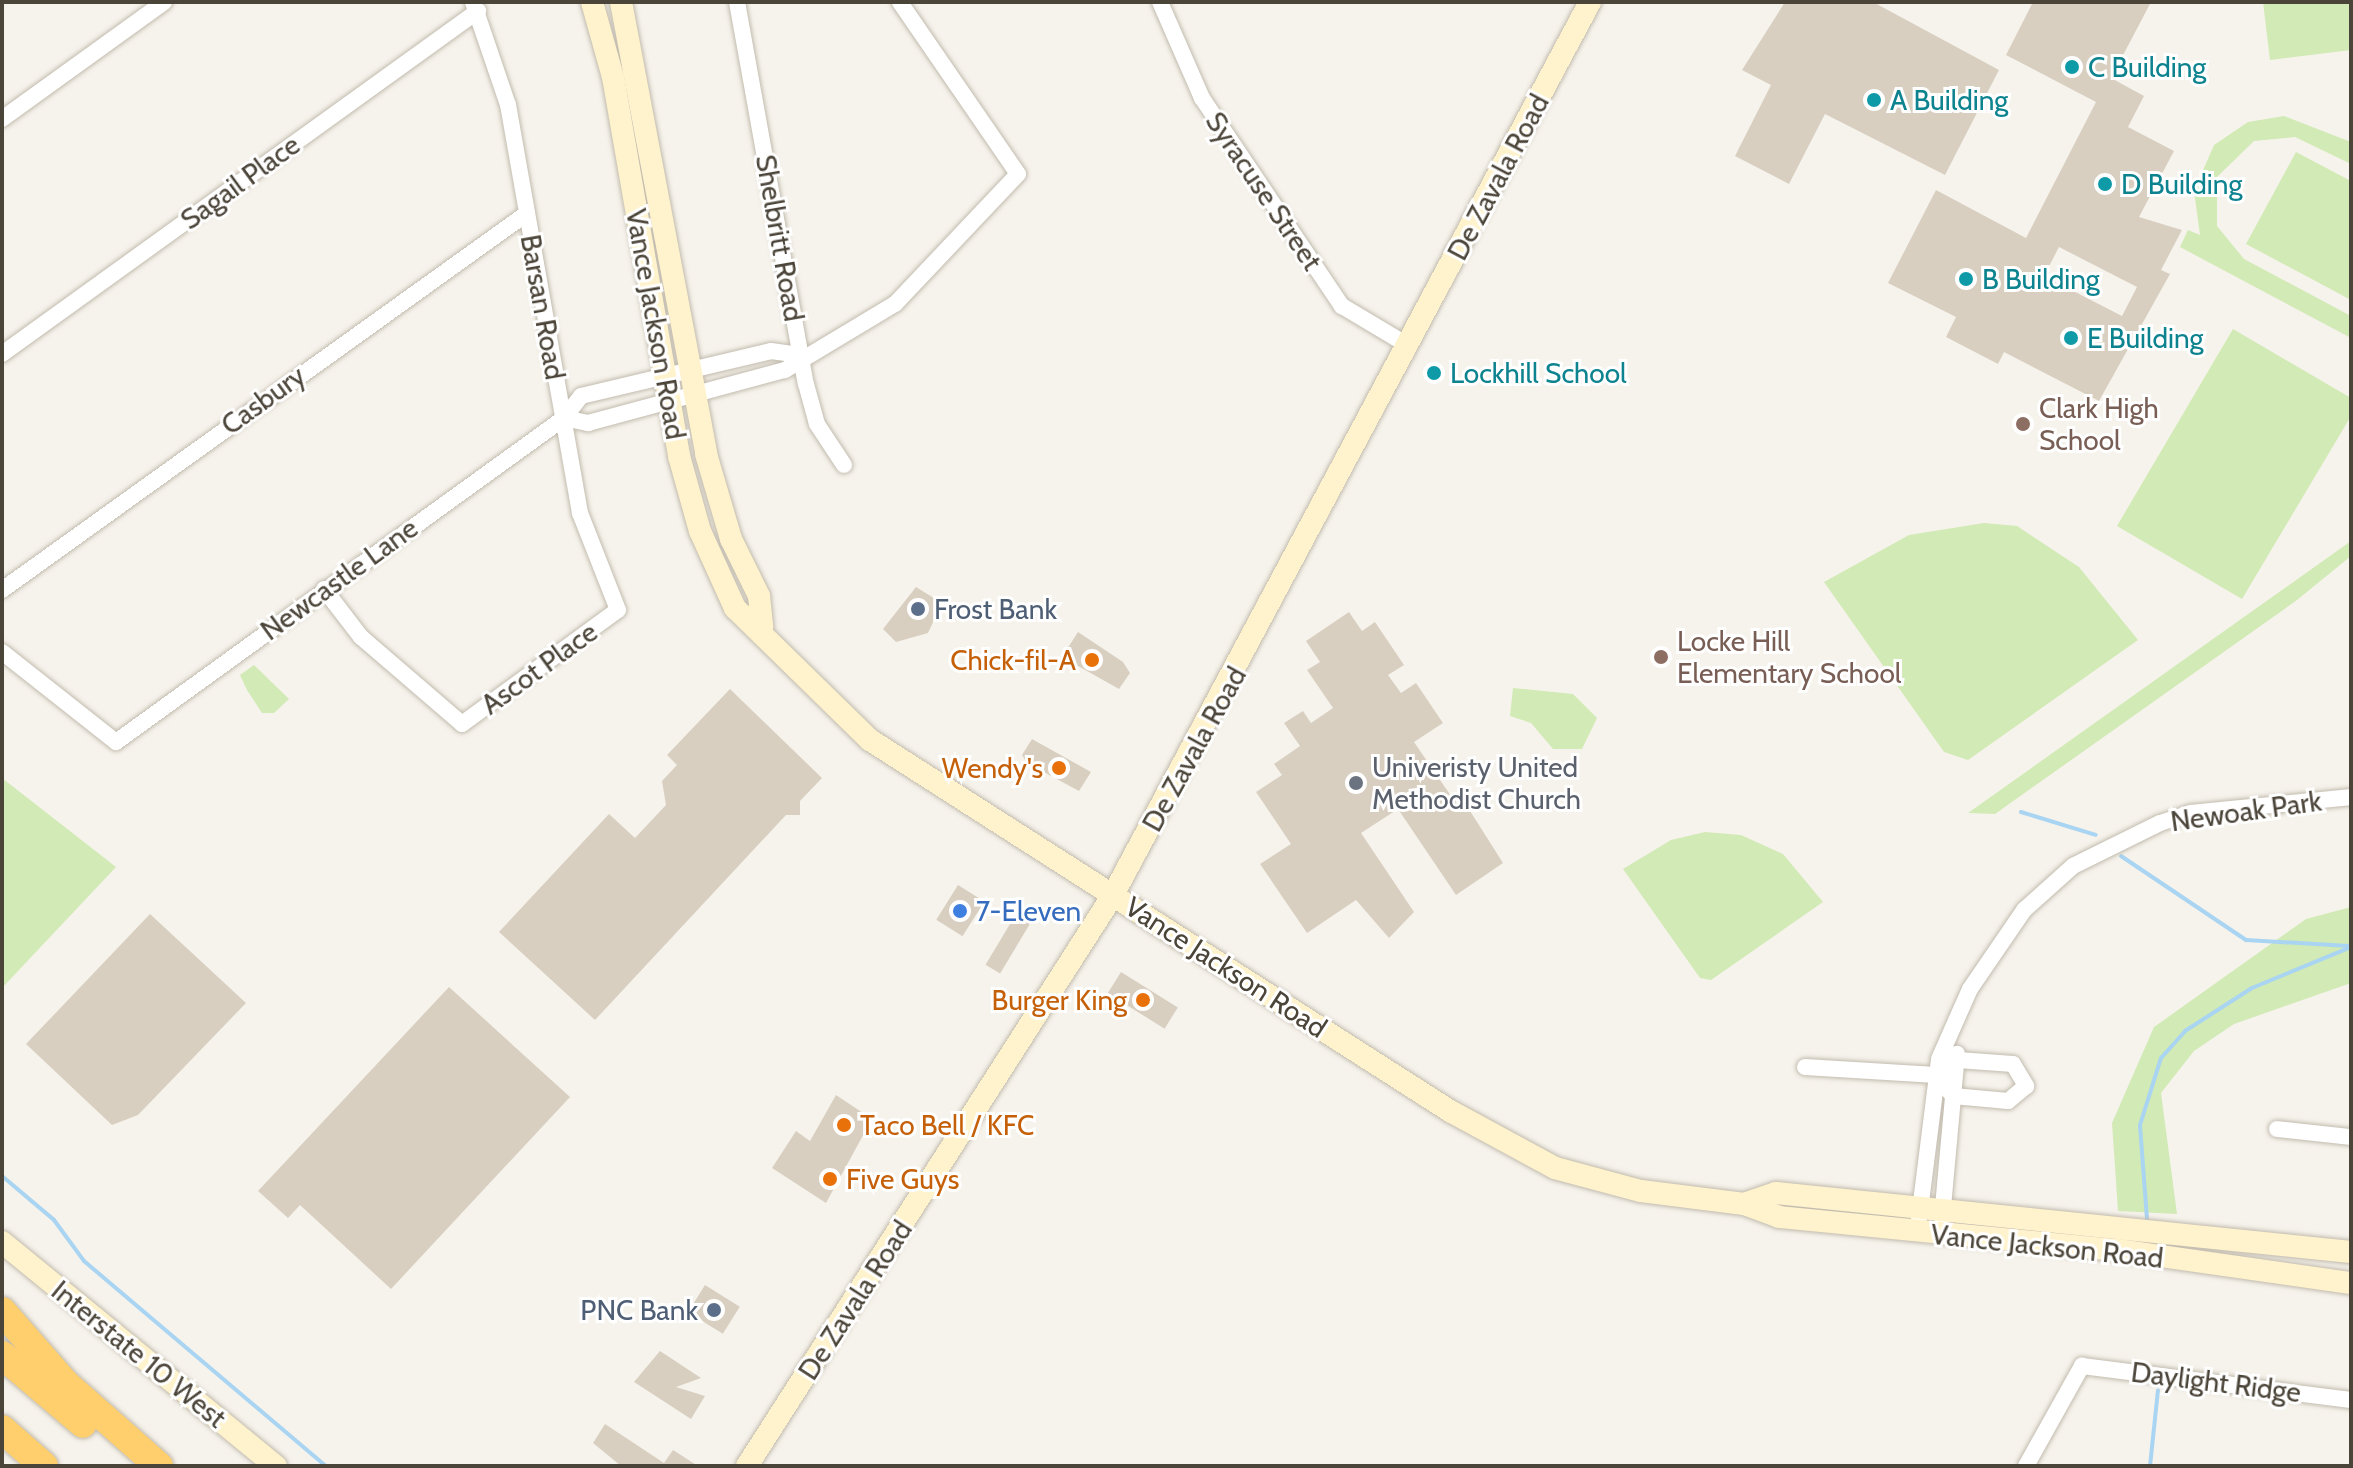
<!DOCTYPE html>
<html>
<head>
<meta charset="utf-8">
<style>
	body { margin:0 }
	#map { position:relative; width:2353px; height:1468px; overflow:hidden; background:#f6f3ec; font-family:Cabin,sans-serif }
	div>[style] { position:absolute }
	.green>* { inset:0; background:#d2eab5 }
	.stream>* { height:4px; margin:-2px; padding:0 2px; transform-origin:2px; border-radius:2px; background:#a9d4f2 }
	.building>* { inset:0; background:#d8cfc1; transform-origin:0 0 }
	.roads { filter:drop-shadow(0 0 2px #c2bbae) drop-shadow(0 0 2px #c2bbae) }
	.minor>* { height:16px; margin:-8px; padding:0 8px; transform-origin:8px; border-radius:8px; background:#fff }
	.secondary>* { height:22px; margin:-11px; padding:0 11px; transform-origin:11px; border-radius:11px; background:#fff3cd }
	.motorway>* { height:28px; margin:-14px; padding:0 14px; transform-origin:14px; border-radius:14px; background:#ffcf6e }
	.dots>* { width:22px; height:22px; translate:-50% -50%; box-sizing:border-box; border:4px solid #fff; border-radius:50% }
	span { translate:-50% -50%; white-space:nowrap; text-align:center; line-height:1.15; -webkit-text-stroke:6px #fff; paint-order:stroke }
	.culture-label { font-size:28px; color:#0d838f }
	.left { translate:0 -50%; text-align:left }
	.street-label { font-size:28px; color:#4b4439 }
	.education-label { font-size:28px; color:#785e54 }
	.service-label { font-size:28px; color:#4e5e75 }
	.right { translate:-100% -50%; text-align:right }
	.food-label { font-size:28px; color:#c56008 }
	.worship-label { font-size:28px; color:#5b616d }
	.shop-label { font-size:28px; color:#366cbe }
	.frame { position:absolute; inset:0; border:4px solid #4b4439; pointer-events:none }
</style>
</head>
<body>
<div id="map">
	<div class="green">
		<i style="clip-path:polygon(2263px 2px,2351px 2px,2351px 50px,2270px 60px)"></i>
		<i style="clip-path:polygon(2284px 116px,2351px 142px,2351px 164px,2295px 137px,2254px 141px,2217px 177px,2217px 226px,2244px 259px,2351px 316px,2351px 338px,2180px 247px,2188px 230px,2200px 235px,2194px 191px,2214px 145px,2248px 122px)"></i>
		<i style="clip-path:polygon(2296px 152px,2351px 181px,2351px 300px,2246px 244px)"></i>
		<i style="clip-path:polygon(2233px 329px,2351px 398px,2351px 416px,2242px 599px,2117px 526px)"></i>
		<i style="clip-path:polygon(1984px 523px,2017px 526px,2079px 567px,2138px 640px,1968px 760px,1944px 752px,1824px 582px,1909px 535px)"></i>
		<i style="clip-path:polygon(2351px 541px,2351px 556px,2297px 600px,1995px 814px,1968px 813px)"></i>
		<i style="clip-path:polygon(254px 665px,289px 699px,274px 713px,262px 713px,247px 690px,240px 675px)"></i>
		<i style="clip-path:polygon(1513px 688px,1573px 694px,1597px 718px,1582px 749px,1553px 749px,1531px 723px,1510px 716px)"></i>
		<i style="clip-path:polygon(2px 778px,116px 867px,2px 988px)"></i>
		<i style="clip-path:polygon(1705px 832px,1741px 835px,1783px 854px,1823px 902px,1711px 980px,1700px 978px,1623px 869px,1671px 840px)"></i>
		<i style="clip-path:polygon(2351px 907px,2351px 983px,2234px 1024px,2194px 1051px,2161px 1093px,2177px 1214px,2118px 1211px,2112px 1123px,2154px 1027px,2306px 919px)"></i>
	</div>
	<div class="stream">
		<i style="left:2021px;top:812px;width:78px;rotate:17deg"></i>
		<i style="left:2121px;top:856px;width:151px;rotate:33.9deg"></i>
		<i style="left:2246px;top:940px;width:103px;rotate:3.3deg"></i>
		<i style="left:2px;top:1176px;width:68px;rotate:40.2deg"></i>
		<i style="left:54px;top:1220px;width:51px;rotate:53.8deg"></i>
		<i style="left:84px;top:1261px;width:317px;rotate:40.3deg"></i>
		<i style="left:2147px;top:1219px;width:94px;rotate:-94.3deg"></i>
		<i style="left:2140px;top:1125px;width:70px;rotate:-72.6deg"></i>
		<i style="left:2161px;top:1058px;width:36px;rotate:-48deg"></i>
		<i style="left:2185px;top:1031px;width:80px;rotate:-32.7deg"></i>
		<i style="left:2252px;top:988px;width:107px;rotate:-22.5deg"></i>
		<i style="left:2150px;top:1466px;width:76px;rotate:-84deg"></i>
	</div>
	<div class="building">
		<i style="clip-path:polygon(1785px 2px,1873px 2px,1999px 70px,1945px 175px,1825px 114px,1789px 184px,1735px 156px,1771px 85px,1742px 70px)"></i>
		<i style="clip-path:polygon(evenodd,2033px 2px,2151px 2px,2111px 78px,2144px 96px,2128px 127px,2174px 151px,2139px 217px,2182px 230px,2161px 270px,2170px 274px,2099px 401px,2004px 352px,1998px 364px,1946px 337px,1956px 317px,1888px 283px,1936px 190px,2026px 238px,2096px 102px,2006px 55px,2033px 2px,2059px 247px,2137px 287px,2122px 316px,2044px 276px,2059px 247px)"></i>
		<i style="clip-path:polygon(916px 587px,942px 603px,928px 633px,896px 642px,883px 629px)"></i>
		<i style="clip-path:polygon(1349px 612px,1362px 631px,1375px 622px,1404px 665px,1388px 675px,1401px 693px,1416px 683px,1443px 723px,1414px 742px,1451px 796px,1458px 792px,1503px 863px,1456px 895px,1398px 809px,1361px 833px,1414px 912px,1389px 938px,1356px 900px,1307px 933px,1260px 864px,1291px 844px,1256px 792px,1282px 775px,1274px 764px,1300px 746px,1284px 723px,1303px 711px,1311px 723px,1333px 708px,1307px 670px,1320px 662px,1306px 641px)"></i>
		<i style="clip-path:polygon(1078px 632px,1123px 662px,1130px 673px,1119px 689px,1062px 657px)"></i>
		<i style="clip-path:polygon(730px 689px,822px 778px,800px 801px,800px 815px,786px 815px,595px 1020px,499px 932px,609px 814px,635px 838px,666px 805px,662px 781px,677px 765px,667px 755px)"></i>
		<i style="clip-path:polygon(1032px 739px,1091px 772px,1079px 791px,1027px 763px,1022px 755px)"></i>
		<i style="left:958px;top:885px;width:31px;height:41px;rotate:32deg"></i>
		<i style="left:1019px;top:909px;width:17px;height:65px;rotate:31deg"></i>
		<i style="clip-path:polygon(150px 914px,246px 1003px,138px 1115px,112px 1125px,26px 1044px)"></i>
		<i style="left:1121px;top:972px;width:67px;height:25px;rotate:32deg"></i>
		<i style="clip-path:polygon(449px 987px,570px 1097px,391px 1289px,300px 1205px,288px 1218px,258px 1191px)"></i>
		<i style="clip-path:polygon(836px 1095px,872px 1119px,826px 1203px,772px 1168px,796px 1131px,810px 1141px)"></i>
		<i style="left:705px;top:1285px;width:41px;height:32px;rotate:32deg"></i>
		<i style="clip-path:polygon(660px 1351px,701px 1378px,676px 1387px,705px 1396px,691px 1419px,634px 1382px)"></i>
		<i style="clip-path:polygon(605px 1424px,664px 1463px,673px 1450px,698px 1466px,621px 1466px,593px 1443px)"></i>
	</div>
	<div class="roads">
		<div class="minor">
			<i style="left:737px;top:2px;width:388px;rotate:79.8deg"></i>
			<i style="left:806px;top:384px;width:41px;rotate:74.6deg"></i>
			<i style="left:817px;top:424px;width:49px;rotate:56.6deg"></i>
			<i style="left:1160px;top:2px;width:105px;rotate:66.4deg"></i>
			<i style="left:1202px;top:98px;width:251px;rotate:56.1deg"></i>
			<i style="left:1342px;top:306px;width:78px;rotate:30.8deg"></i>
			<i style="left:2px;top:119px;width:200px;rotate:-35.8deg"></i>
			<i style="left:2px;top:354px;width:587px;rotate:-35.78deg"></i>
			<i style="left:564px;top:418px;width:25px;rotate:12deg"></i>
			<i style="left:588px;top:423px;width:204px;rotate:-15.1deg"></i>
			<i style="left:785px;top:370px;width:128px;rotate:-31deg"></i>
			<i style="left:895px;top:304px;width:179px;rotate:-46.6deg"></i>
			<i style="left:1018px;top:174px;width:209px;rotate:-124.5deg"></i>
			<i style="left:324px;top:589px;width:61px;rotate:52.4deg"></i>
			<i style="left:361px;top:637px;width:133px;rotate:40.7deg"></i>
			<i style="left:462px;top:724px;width:193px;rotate:-36.2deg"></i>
			<i style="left:618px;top:610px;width:104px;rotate:-111.4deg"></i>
			<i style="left:580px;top:513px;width:414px;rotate:-100deg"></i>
			<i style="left:508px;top:105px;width:109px;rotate:-108.8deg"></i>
			<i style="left:2px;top:590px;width:645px;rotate:-35.66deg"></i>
			<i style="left:2px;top:652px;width:145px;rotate:38.3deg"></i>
			<i style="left:116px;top:742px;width:553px;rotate:-35.87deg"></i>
			<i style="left:564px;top:418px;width:28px;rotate:-52deg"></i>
			<i style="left:581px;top:396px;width:195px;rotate:-13.3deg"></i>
			<i style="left:771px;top:351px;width:30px;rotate:8deg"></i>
			<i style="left:1805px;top:1067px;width:131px;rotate:3.5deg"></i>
			<i style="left:1936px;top:1075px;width:27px;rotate:-34deg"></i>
			<i style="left:1958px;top:1060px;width:55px;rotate:4.2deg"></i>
			<i style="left:2013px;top:1064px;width:26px;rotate:59deg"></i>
			<i style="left:2026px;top:1086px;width:23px;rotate:140deg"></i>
			<i style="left:2008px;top:1101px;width:55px;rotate:-174.8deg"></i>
			<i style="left:1953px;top:1096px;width:27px;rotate:-129deg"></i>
			<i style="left:2277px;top:1129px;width:74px;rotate:6.2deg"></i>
			<i style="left:1919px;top:1218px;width:160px;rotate:-82.8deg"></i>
			<i style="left:1939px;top:1059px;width:77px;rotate:-66.1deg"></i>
			<i style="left:1970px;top:989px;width:96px;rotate:-55.6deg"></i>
			<i style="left:2024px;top:910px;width:66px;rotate:-41.9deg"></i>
			<i style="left:2073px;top:866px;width:97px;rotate:-26.3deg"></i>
			<i style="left:2160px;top:823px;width:33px;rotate:-18deg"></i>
			<i style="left:2191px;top:813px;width:161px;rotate:-5.7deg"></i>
			<i style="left:1942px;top:1218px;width:165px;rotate:-84.8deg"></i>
			<i style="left:2026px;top:1466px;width:115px;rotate:-60.8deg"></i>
			<i style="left:2082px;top:1366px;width:271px;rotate:7.2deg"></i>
		</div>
		<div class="secondary">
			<i style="left:592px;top:2px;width:78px;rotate:74.4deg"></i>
			<i style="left:613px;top:77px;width:385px;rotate:80.1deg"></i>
			<i style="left:679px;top:456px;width:78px;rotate:74.4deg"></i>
			<i style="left:700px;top:531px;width:85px;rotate:65.6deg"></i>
			<i style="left:735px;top:608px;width:189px;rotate:44.4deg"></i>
			<i style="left:870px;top:740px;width:689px;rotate:32.61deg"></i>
			<i style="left:1450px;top:1111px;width:119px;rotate:28.5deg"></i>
			<i style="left:1555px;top:1168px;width:89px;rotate:15deg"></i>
			<i style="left:1641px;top:1191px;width:104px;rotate:7.2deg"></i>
			<i style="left:1744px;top:1204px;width:37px;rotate:20deg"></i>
			<i style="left:1779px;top:1217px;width:341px;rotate:5.6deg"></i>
			<i style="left:2118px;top:1250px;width:235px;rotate:8.1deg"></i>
			<i style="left:621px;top:2px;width:460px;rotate:79.3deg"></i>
			<i style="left:706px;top:454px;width:89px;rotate:73.6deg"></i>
			<i style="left:731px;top:539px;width:64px;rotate:63.8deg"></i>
			<i style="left:759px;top:596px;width:31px;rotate:84deg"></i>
			<i style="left:1744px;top:1204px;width:34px;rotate:-19deg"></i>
			<i style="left:1776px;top:1193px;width:578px;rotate:5.86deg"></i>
			<i style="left:2px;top:1242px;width:354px;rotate:39.3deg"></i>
			<i style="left:747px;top:1466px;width:678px;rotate:-57.34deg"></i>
			<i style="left:1113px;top:895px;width:1012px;rotate:-61.89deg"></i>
		</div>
		<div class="motorway">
			<i style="left:2px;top:1311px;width:97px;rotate:48.8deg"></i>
			<i style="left:66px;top:1384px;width:124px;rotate:41.4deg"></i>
			<i style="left:2px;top:1355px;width:106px;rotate:40.4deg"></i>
			<i style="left:2px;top:1429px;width:56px;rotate:41.4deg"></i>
		</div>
	</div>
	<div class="dots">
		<i style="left:2072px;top:67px;background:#0f9aa8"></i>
		<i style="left:1874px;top:100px;background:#0f9aa8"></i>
		<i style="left:2105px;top:184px;background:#0f9aa8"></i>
		<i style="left:1966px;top:279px;background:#0f9aa8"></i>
		<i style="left:2071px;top:338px;background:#0f9aa8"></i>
		<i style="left:1434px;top:373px;background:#0f9aa8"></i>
		<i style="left:2023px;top:424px;background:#8d6e63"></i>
		<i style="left:918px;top:609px;background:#5c6f8a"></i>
		<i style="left:1661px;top:657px;background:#8d6e63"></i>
		<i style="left:1092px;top:660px;background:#e8710a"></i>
		<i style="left:1059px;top:768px;background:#e8710a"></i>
		<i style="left:1356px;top:783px;background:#6b7280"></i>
		<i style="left:960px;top:911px;background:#3f7fe0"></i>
		<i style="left:1143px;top:1000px;background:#e8710a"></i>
		<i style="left:844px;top:1125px;background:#e8710a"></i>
		<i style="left:830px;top:1179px;background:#e8710a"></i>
		<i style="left:714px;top:1310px;background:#5c6f8a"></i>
	</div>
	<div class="culture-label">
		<span class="left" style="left:2088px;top:67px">C Building</span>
		<span class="left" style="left:1890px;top:100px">A Building</span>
		<span class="left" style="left:2121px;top:184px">D Building</span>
		<span class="left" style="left:1982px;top:279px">B Building</span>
		<span class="left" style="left:2087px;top:338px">E Building</span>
		<span class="left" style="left:1450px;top:373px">Lockhill School</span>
	</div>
	<div class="street-label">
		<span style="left:1498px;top:177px;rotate:-62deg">De Zavala Road</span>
		<span style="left:240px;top:182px;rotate:-36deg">Sagail Place</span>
		<span style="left:1264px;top:191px;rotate:56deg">Syracuse Street</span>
		<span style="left:780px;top:238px;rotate:80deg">Shelbritt Road</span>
		<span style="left:543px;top:307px;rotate:80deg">Barsan Road</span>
		<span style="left:656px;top:324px;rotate:80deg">Vance Jackson Road</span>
		<span style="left:263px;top:400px;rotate:-36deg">Casbury</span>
		<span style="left:339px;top:579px;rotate:-36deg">Newcastle Lane</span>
		<span style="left:539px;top:668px;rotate:-36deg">Ascot Place</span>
		<span style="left:1194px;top:749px;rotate:-61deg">De Zavala Road</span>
		<span style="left:2246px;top:811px;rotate:-8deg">Newoak Park</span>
		<span style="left:1226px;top:967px;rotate:33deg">Vance Jackson Road</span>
		<span style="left:2047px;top:1246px;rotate:6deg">Vance Jackson Road</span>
		<span style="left:855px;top:1300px;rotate:-57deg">De Zavala Road</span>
		<span style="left:139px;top:1354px;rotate:39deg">Interstate 10 West</span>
		<span style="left:2216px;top:1382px;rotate:7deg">Daylight Ridge</span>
	</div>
	<div class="education-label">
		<span class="left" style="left:2039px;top:424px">Clark High<br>School</span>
		<span class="left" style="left:1677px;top:657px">Locke Hill<br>Elementary School</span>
	</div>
	<div class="service-label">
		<span class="left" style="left:934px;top:609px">Frost Bank</span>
		<span class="right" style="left:698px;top:1310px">PNC Bank</span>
	</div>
	<div class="food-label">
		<span class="right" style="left:1076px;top:660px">Chick-fil-A</span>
		<span class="right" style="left:1043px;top:768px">Wendy's</span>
		<span class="right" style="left:1127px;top:1000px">Burger King</span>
		<span class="left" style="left:860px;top:1125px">Taco Bell / KFC</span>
		<span class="left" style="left:846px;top:1179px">Five Guys</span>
	</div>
	<div class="worship-label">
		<span class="left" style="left:1372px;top:783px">Univeristy United<br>Methodist Church</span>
	</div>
	<div class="shop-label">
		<span class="left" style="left:976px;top:911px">7-Eleven</span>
	</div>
	<div class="frame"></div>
</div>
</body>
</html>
